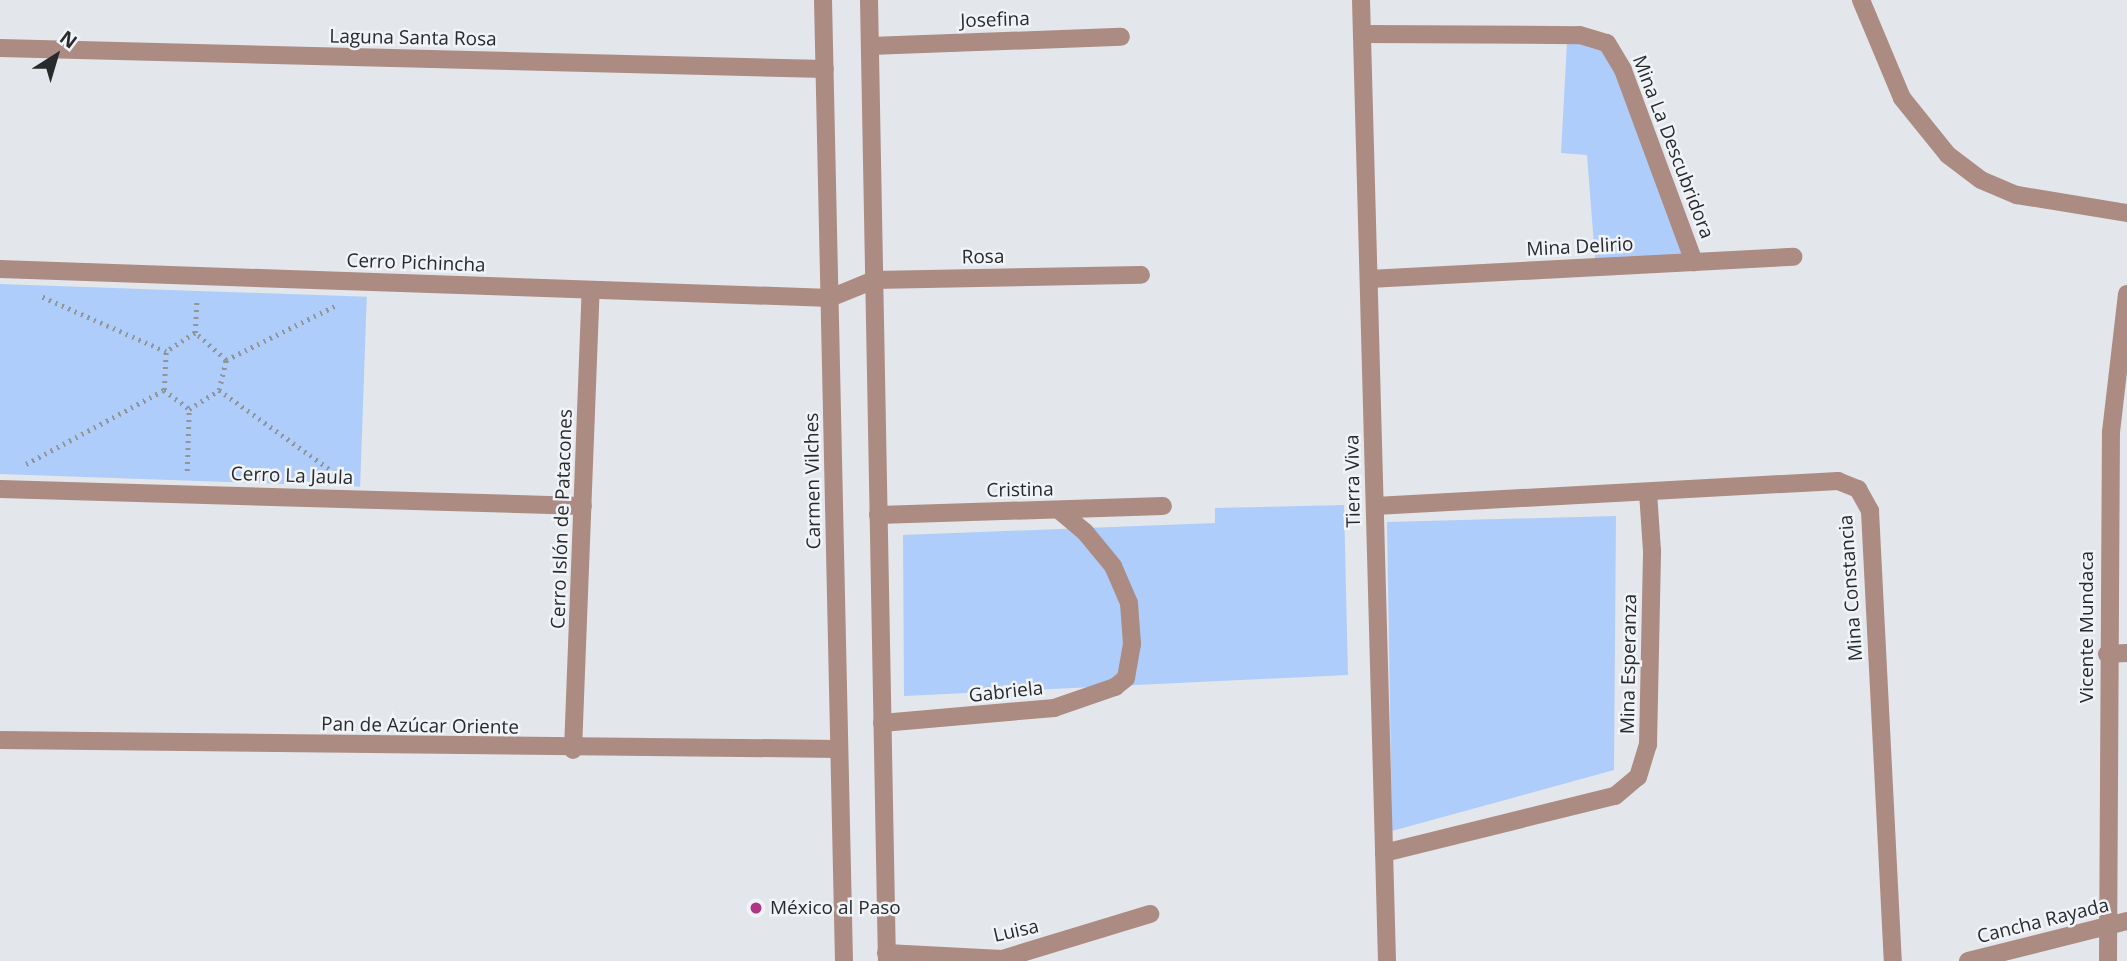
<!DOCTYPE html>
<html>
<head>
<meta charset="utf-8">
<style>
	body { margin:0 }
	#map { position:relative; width:2127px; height:961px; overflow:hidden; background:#e3e6eb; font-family:"Open Sans",sans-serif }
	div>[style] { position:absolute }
	.green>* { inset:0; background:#afcdfb; transform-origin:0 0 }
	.path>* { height:4.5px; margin-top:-2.25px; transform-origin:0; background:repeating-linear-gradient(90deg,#929598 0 2px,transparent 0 7px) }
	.minor>* { height:18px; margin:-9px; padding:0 9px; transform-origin:9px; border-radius:9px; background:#ac8b82 }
	.dots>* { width:19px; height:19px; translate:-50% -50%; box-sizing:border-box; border:4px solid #f0f3f8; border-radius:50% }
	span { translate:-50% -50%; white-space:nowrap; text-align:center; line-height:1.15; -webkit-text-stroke:5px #f0f3f8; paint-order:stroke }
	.street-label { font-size:19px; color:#282a2b }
	.poi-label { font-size:19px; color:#282a2b }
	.left { translate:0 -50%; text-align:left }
	.north { position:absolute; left:21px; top:21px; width:70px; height:70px; -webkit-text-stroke:5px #f0f3f8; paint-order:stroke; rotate:37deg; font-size:19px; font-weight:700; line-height:28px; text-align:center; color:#282a2b }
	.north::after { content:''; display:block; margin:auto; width:24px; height:32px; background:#282a2b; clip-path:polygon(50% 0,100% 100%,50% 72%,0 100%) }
</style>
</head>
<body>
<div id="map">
	<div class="green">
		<i style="clip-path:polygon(1583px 41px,1602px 50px,1616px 75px,1686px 263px,1595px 258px,1587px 155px,1561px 153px,1567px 42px)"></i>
		<i style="left:0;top:284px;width:367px;height:190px;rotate:2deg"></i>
		<i style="clip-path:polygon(1344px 505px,1348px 675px,904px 696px,903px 535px,1215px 523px,1215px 508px)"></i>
		<i style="clip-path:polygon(1616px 516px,1614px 770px,1392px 831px,1387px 522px)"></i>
	</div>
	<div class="path">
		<i style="left:195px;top:333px;width:34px;rotate:-87deg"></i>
		<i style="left:226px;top:360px;width:122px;rotate:-26.4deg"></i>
		<i style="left:164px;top:390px;width:31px;rotate:37deg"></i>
		<i style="left:189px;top:409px;width:36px;rotate:-32deg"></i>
		<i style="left:219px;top:390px;width:31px;rotate:-77deg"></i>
		<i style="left:226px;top:360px;width:41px;rotate:-138.9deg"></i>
		<i style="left:195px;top:333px;width:35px;rotate:147deg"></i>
		<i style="left:219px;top:390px;width:143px;rotate:35.6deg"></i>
		<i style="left:26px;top:464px;width:157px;rotate:-28.2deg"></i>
		<i style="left:164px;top:390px;width:38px;rotate:-87deg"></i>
		<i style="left:166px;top:352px;width:136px;rotate:-156.1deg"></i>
		<i style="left:187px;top:471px;width:62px;rotate:-88.2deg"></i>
	</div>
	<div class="minor">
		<i style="left:823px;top:0;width:961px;rotate:88.75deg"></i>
		<i style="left:869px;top:0;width:961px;rotate:88.93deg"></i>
		<i style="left:1361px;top:0;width:961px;rotate:88.45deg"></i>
		<i style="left:1861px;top:0;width:106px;rotate:67.3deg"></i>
		<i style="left:1902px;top:98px;width:73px;rotate:51.1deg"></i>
		<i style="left:1948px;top:155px;width:41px;rotate:37.1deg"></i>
		<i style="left:1981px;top:180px;width:39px;rotate:23deg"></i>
		<i style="left:2017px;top:195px;width:111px;rotate:9.3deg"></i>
		<i style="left:1362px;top:34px;width:218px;rotate:0.3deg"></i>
		<i style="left:1580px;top:35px;width:28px;rotate:17deg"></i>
		<i style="left:1607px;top:43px;width:31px;rotate:59deg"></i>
		<i style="left:1623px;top:70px;width:205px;rotate:69.7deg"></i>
		<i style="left:870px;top:46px;width:251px;rotate:-2.1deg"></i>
		<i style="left:0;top:48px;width:825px;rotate:1.46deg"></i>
		<i style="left:0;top:269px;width:831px;rotate:2deg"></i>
		<i style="left:830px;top:298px;width:48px;rotate:-22.2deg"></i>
		<i style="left:874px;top:280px;width:267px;rotate:-1.1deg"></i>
		<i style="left:1369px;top:279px;width:425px;rotate:-3deg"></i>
		<i style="left:0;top:489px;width:583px;rotate:1.67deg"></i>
		<i style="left:1375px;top:506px;width:464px;rotate:-3.1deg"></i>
		<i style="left:1838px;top:481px;width:22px;rotate:22deg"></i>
		<i style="left:1858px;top:489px;width:25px;rotate:61deg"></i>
		<i style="left:1870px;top:511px;width:451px;rotate:87.1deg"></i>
		<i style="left:878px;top:515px;width:285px;rotate:-1.8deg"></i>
		<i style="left:2107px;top:654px;width:20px;rotate:-3deg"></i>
		<i style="left:882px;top:723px;width:173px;rotate:-5deg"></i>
		<i style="left:1054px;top:708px;width:65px;rotate:-19deg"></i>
		<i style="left:1115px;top:687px;width:14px;rotate:-39deg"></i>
		<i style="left:1126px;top:678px;width:35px;rotate:-80deg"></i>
		<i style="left:1132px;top:644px;width:41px;rotate:-94.2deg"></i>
		<i style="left:1129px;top:603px;width:40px;rotate:-113.4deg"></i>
		<i style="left:1113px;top:566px;width:44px;rotate:-129.5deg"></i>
		<i style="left:1085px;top:532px;width:34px;rotate:-140deg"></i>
		<i style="left:0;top:740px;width:839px;rotate:0.61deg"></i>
		<i style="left:573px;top:750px;width:460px;rotate:-87.8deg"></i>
		<i style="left:1384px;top:853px;width:238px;rotate:-13.9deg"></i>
		<i style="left:1615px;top:796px;width:30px;rotate:-40deg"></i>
		<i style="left:1638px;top:777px;width:34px;rotate:-73deg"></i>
		<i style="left:1648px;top:745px;width:194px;rotate:-88.8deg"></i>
		<i style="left:1652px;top:551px;width:58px;rotate:-93.9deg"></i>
		<i style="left:886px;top:953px;width:116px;rotate:3deg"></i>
		<i style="left:1002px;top:959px;width:155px;rotate:-16.9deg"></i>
		<i style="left:1968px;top:961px;width:164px;rotate:-14.1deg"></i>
		<i style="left:2108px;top:961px;width:529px;rotate:-89.68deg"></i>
		<i style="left:2111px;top:432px;width:139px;rotate:-83.4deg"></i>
	</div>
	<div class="dots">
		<i style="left:756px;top:908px;background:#af3587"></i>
	</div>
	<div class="street-label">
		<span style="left:995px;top:20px;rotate:-2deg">Josefina</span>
		<span style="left:413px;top:38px;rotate:1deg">Laguna Santa Rosa</span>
		<span style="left:1673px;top:147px;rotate:69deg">Mina La Descubridora</span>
		<span style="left:1580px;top:247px;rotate:-3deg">Mina Delirio</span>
		<span style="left:983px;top:257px;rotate:-1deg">Rosa</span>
		<span style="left:416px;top:263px;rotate:2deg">Cerro Pichincha</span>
		<span style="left:292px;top:476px;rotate:2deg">Cerro La Jaula</span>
		<span style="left:813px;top:481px;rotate:-91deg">Carmen Vilches</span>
		<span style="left:1353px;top:481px;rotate:-91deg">Tierra Viva</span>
		<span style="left:1020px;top:490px;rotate:-1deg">Cristina</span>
		<span style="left:562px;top:519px;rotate:-88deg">Cerro Islón de Patacones</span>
		<span style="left:1851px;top:588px;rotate:-94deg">Mina Constancia</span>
		<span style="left:2087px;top:627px;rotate:-90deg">Vicente Mundaca</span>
		<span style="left:1629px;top:664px;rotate:-89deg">Mina Esperanza</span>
		<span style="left:1006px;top:692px;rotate:-6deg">Gabriela</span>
		<span style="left:420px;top:726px;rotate:1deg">Pan de Azúcar Oriente</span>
		<span style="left:2043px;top:921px;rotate:-14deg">Cancha Rayada</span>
		<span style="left:1016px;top:931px;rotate:-13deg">Luisa</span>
	</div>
	<div class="poi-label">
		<span class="left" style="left:770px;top:908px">México al Paso</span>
	</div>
	<div class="north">N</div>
</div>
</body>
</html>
